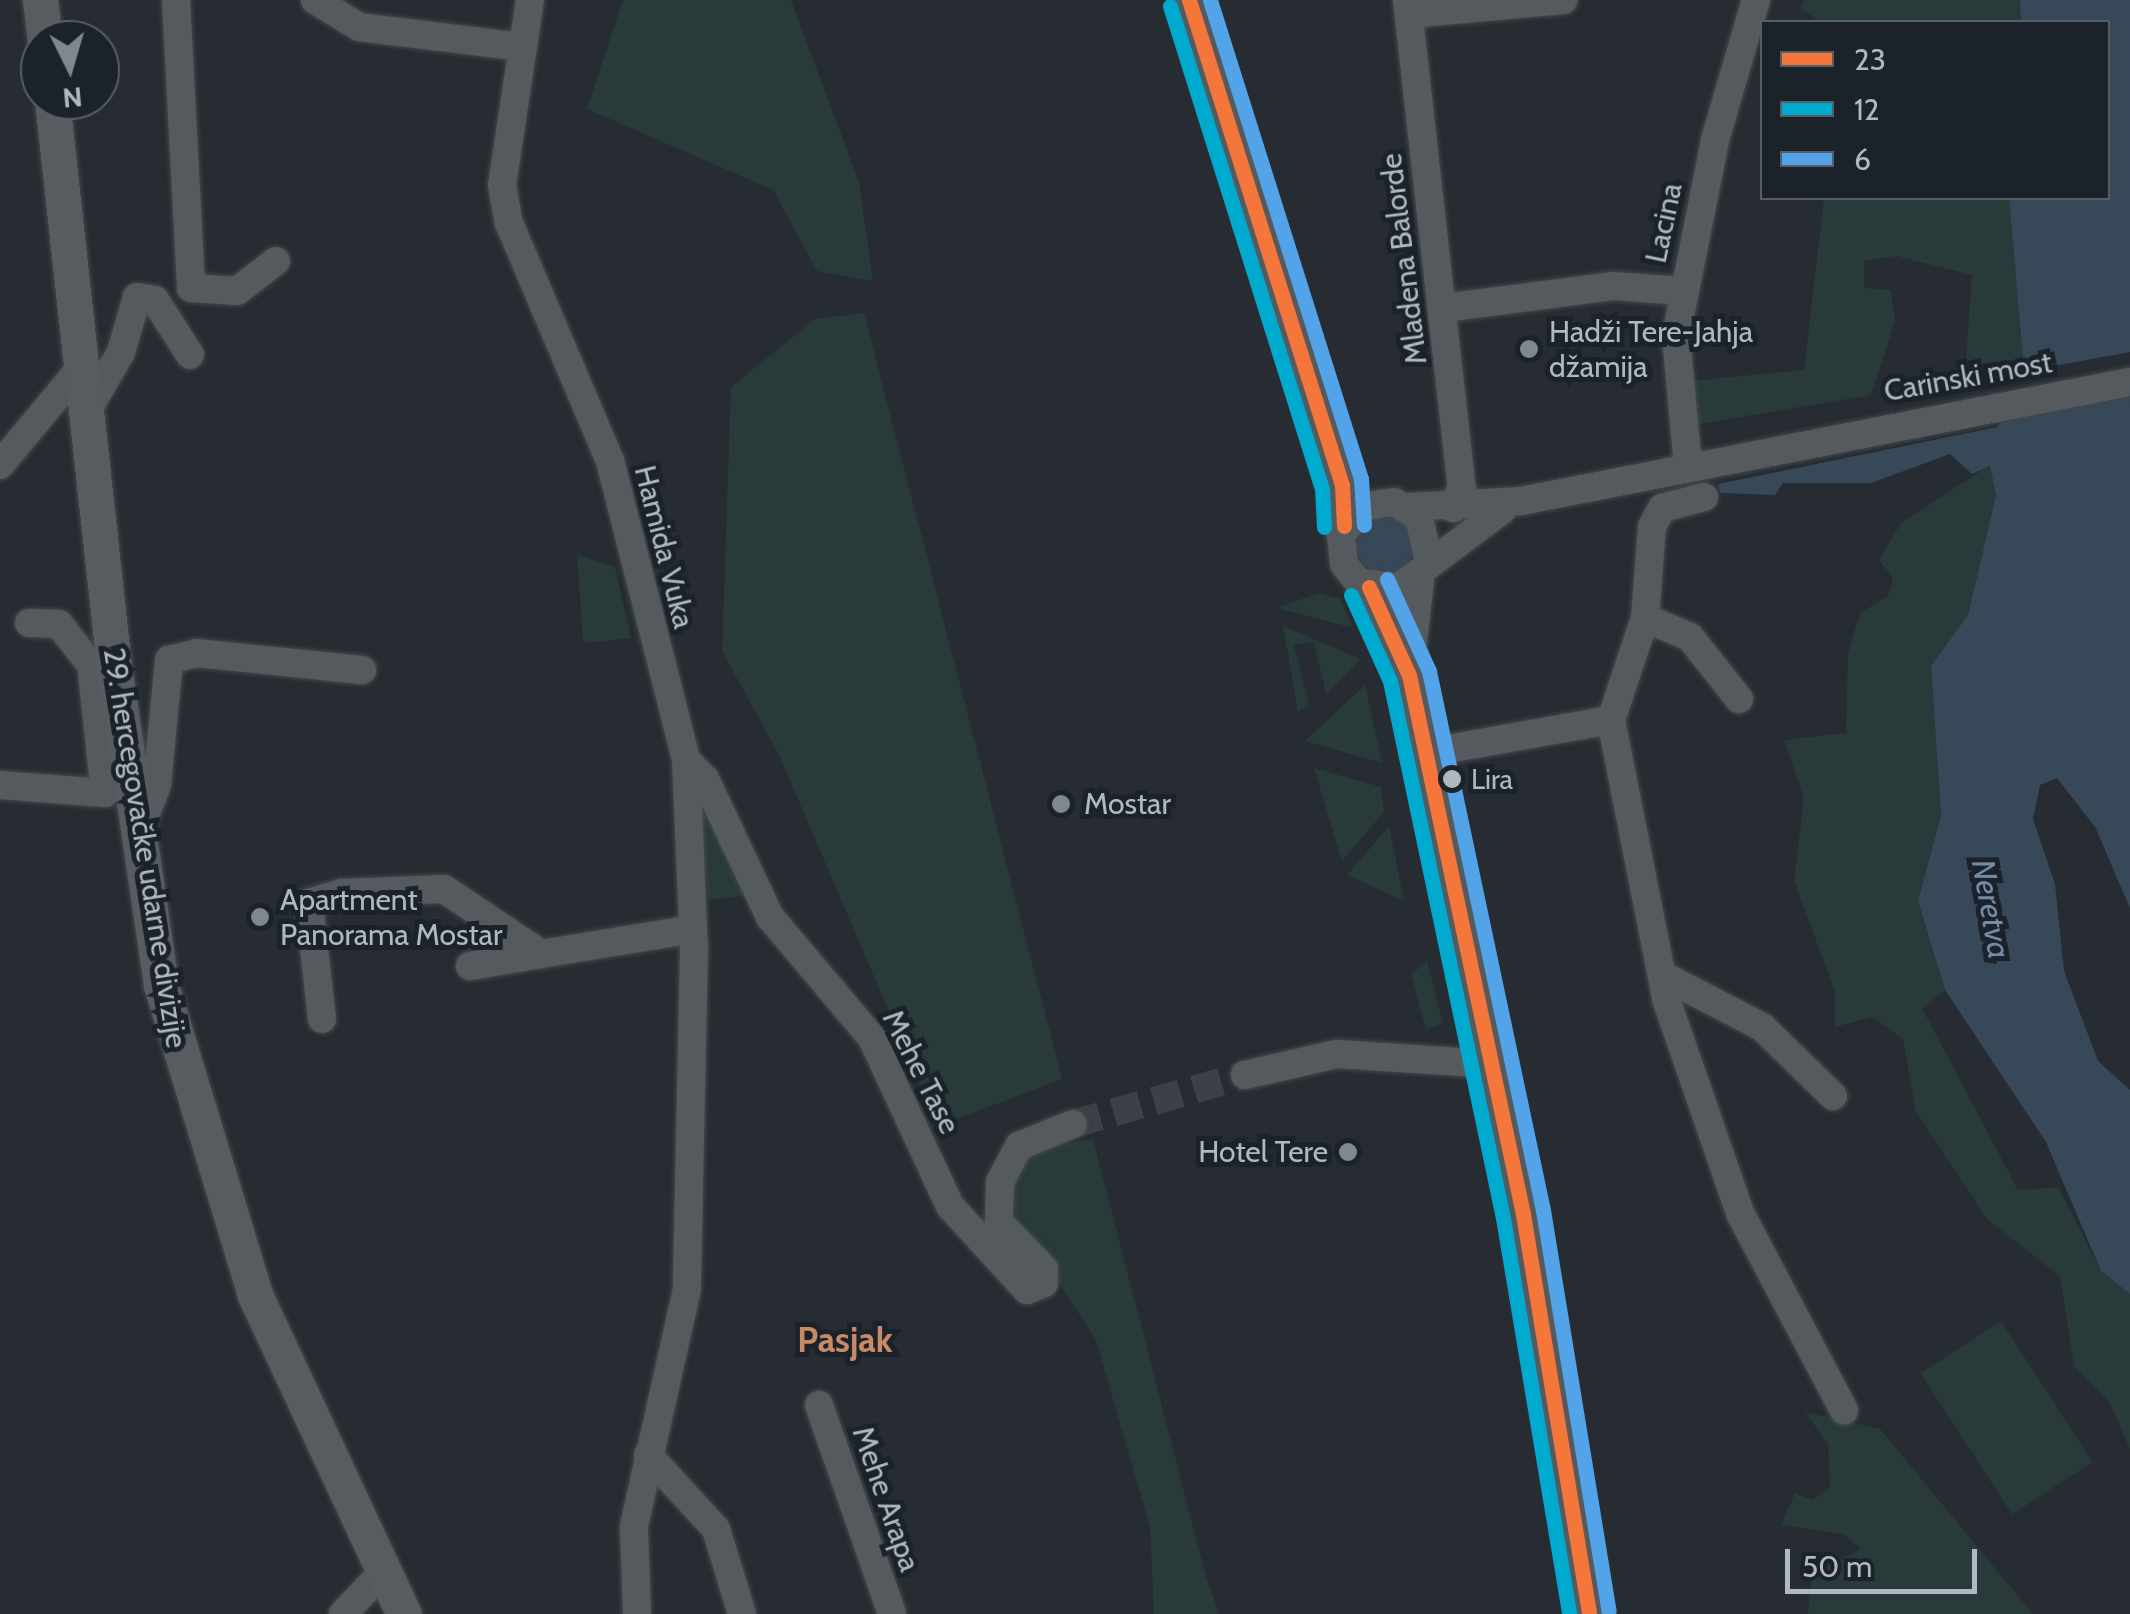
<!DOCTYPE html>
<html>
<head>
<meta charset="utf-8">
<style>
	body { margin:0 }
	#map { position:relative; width:2130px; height:1614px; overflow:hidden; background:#262c31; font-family:Cabin,sans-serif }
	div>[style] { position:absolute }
	.green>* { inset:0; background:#293a3a; transform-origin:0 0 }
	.water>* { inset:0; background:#374859 }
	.round { border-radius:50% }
	.pier>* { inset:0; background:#262c31 }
	.minor-tunnel>* { height:28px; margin-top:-14px; transform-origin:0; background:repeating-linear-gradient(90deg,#3b4147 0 28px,transparent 0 42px) }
	.roads { filter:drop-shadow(0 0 2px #44484c) drop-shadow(0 0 2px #44484c) }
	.minor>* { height:28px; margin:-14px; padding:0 14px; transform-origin:14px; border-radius:14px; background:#555a5f }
	.major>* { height:35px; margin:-17.5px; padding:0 17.5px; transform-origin:17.5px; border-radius:17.5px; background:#585c60 }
	.bus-1>* { height:15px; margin:-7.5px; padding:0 7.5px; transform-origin:7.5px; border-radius:7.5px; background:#f5763a }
	.bus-2>* { height:15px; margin:-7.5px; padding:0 7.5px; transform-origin:7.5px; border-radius:7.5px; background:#00a9ce }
	.bus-3>* { height:15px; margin:-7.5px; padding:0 7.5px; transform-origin:7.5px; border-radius:7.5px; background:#53a3e8 }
	.dots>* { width:28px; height:28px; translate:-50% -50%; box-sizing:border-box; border:5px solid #1b222a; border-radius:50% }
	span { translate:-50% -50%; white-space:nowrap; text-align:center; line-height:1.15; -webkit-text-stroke:10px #1b222a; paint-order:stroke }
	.bus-label { font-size:28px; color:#b0b8c2 }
	.left { translate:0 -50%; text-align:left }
	.street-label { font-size:30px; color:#b0b8c2 }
	.poi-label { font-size:30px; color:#b0b8c2 }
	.right { translate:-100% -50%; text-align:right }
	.water-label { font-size:32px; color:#738ba3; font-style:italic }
	.quarter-label { font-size:35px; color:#c78966; font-weight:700 }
	.legend { position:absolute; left:1760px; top:20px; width:350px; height:180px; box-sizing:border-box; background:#1b222a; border:2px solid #575e67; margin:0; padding:12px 18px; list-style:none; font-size:30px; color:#b0b8c2 }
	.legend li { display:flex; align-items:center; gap:20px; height:50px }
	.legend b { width:50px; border:2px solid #575e67 }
	.north { position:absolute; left:20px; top:20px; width:100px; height:100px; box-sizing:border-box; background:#1b222a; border:2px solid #575e67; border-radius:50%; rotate:175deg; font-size:28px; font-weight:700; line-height:40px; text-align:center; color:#b0b8c2 }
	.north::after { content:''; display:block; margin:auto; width:35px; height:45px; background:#80878f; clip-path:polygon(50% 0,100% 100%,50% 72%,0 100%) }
	.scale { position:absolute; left:1785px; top:1549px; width:192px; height:45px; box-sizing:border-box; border:5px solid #b0b8c2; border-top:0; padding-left:12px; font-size:30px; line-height:35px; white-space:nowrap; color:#b0b8c2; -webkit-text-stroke:8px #1b222a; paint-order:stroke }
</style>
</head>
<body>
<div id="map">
	<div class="green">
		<i style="clip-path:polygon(623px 0,791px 0,859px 182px,873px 281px,817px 271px,773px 190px,587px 109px)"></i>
		<i style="clip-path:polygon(1805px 0,2020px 0,2021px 22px,1821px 22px,1800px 8px)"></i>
		<i style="clip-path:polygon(1824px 198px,2009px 198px,2023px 358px,1965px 371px,1972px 275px,1897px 256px,1864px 261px,1864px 288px,1891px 290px,1895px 321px,1871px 395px,1698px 424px,1691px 381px,1804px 370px)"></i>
		<i style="clip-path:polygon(864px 313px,1062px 1079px,938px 1126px,779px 755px,722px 651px,731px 387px,815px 319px)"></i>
		<i style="clip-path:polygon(1990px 465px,1996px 495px,1968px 615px,1931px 666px,1941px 815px,1918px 901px,1945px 990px,1922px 1008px,2018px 1190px,2058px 1187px,2101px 1271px,2130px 1294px,2130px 1449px,2109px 1401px,2074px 1366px,2060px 1276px,1987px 1219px,1916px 1112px,1903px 1039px,1872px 1017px,1835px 1027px,1835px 992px,1794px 880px,1804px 798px,1784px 740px,1846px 733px,1848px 653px,1860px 613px,1888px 596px,1893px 578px,1879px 560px,1901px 523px)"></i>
		<i style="clip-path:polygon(577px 554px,615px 567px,631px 638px,583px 643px)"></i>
		<i style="clip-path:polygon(1318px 593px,1340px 599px,1353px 628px,1277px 608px)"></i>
		<i style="clip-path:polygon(1283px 626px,1361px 659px,1326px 694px,1314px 642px,1294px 645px,1309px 705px,1298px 712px)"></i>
		<i style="clip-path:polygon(1365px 685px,1382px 763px,1305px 741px)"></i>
		<i style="clip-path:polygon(1314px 768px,1381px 787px,1384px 812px,1342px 861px)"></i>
		<i style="clip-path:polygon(707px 803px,743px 891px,743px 896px,709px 900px,698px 826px)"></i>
		<i style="clip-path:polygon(1389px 826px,1404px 901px,1347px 875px)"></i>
		<i style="clip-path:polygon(1427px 960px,1443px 1024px,1426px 1029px,1411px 975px)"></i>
		<i style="clip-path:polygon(1093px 1139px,1205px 1573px,1219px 1614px,1154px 1614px,1150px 1528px,1096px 1340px,1016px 1217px,1012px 1174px,1039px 1147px)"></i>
		<i style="left:2001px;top:1321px;width:168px;height:96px;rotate:57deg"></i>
		<i style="clip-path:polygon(1805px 1412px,1880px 1429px,2033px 1614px,1808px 1614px,1812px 1574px,1861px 1549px,1843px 1534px,1781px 1525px,1795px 1493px,1813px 1500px,1830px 1487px,1828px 1444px)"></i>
	</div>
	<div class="water">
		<i style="clip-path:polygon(2020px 0,2130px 0,2130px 908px,2095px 827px,2057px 778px,2040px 785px,2033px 819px,2055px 884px,2064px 971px,2098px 1061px,2130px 1090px,2130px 1294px,2101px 1271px,2046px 1142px,1945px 990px,1918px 901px,1941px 815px,1931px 666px,1968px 615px,1996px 495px,1990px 466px,1972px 474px,1950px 454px,1871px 483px,1783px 483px,1775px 495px,1720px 493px,1718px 484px,1998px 427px,2023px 358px,2009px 198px,2108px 198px,2108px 22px,2021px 22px)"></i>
		<i class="round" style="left:1356px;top:516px;width:58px;height:58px"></i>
	</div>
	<div class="pier">
		<i style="clip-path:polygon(2130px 352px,2130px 395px,1995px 421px,2011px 374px)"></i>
	</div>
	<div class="minor-tunnel">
		<i style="left:1073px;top:1124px;width:179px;rotate:-15.9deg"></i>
	</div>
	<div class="roads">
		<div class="minor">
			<i style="left:176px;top:0;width:288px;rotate:87deg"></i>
			<i style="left:191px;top:288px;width:46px;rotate:3.7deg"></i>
			<i style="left:237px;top:291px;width:49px;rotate:-37.6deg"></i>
			<i style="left:315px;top:0;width:52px;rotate:31.5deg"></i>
			<i style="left:359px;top:27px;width:165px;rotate:7deg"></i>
			<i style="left:530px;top:0;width:187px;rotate:98.6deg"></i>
			<i style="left:502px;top:185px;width:39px;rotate:80deg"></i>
			<i style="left:509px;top:223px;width:259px;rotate:67deg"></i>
			<i style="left:610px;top:461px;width:309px;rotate:75.7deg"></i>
			<i style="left:686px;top:760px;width:187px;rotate:87.6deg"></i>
			<i style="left:694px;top:947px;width:342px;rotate:91.2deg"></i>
			<i style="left:687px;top:1289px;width:244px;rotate:102.6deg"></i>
			<i style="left:634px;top:1527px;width:87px;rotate:88deg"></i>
			<i style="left:1189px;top:0;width:509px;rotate:72.49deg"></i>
			<i style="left:1342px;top:485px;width:41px;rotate:87.2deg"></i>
			<i style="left:1407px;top:0;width:490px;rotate:83.6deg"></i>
			<i style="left:1462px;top:487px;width:23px;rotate:113deg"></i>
			<i style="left:1409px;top:14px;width:155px;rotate:-5.2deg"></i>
			<i style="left:1444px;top:308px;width:170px;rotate:-7.4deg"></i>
			<i style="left:1613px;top:286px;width:70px;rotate:4.1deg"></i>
			<i style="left:90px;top:406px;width:62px;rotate:-60.1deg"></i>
			<i style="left:121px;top:352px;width:57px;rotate:-73.8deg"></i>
			<i style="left:137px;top:297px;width:18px;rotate:9deg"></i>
			<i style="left:155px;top:300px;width:65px;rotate:57.5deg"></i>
			<i style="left:0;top:465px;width:131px;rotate:-50.3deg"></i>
			<i style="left:1688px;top:466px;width:131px;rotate:-95.3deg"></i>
			<i style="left:1676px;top:336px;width:200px;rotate:-78.7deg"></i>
			<i style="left:1715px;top:140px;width:146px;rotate:-73.7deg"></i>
			<i style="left:1704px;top:497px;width:43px;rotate:165.3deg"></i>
			<i style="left:1662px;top:508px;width:21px;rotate:118deg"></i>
			<i style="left:1652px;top:527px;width:91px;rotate:94.4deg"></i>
			<i style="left:1645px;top:618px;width:108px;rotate:108.4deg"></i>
			<i style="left:1611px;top:720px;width:284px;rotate:78.8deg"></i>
			<i style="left:1666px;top:999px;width:229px;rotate:70.9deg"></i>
			<i style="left:1741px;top:1215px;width:221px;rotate:62.2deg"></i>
			<i style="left:1407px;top:507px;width:114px;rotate:-3deg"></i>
			<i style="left:1521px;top:501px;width:621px;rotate:-11.06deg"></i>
			<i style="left:1428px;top:558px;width:42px;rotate:-102.4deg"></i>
			<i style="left:1419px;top:517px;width:29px;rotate:-149deg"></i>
			<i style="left:1394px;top:502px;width:29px;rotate:172deg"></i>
			<i style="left:1365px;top:506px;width:38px;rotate:130deg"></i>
			<i style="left:1341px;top:535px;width:29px;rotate:84deg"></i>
			<i style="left:1344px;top:564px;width:23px;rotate:52deg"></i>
			<i style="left:1358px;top:582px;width:40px;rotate:8.5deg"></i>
			<i style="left:1398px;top:588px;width:130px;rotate:-36.9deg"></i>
			<i style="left:1369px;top:587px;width:97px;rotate:65.6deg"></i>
			<i style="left:1409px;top:675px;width:551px;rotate:78.06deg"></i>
			<i style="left:1523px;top:1214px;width:405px;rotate:80.6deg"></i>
			<i style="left:1645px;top:618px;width:49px;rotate:22.9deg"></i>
			<i style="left:1690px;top:637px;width:79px;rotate:51.7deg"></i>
			<i style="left:1410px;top:669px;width:99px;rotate:-83.6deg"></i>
			<i style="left:1425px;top:753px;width:189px;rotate:-10.1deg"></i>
			<i style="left:686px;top:760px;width:27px;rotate:45deg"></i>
			<i style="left:705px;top:779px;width:153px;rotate:64.8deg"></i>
			<i style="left:770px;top:917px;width:158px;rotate:49.9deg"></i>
			<i style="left:872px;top:1038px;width:185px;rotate:65.1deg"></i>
			<i style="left:950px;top:1206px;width:114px;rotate:47.5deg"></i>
			<i style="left:1027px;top:1290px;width:18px;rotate:-22deg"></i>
			<i style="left:1044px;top:1283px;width:14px;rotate:-90deg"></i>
			<i style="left:1044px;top:1269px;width:65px;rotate:-133.8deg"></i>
			<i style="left:999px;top:1222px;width:40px;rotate:-88.6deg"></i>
			<i style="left:1000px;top:1182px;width:41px;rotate:-62.2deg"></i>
			<i style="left:1019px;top:1146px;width:58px;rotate:-22.2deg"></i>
			<i style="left:0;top:785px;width:105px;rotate:4.4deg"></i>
			<i style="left:105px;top:793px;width:129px;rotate:-96.2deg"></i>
			<i style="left:91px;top:665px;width:52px;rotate:-128deg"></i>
			<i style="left:59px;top:624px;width:30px;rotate:-178deg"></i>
			<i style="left:138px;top:834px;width:53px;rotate:-68.8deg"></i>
			<i style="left:157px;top:785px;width:126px;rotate:-84.5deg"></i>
			<i style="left:169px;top:660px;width:29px;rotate:-14deg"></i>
			<i style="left:197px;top:653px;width:166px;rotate:5.9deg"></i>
			<i style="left:470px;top:966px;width:72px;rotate:-9.6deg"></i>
			<i style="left:1662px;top:975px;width:113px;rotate:27.5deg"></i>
			<i style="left:1762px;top:1027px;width:99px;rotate:44.2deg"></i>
			<i style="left:322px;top:1019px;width:117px;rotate:-96.4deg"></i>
			<i style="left:309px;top:903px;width:34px;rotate:-17deg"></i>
			<i style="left:342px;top:893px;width:102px;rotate:-2.2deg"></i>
			<i style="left:444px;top:889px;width:117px;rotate:33.8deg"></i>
			<i style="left:541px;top:954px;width:154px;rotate:-9.3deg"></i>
			<i style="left:1245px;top:1075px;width:94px;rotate:-12.9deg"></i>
			<i style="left:1337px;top:1054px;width:155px;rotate:3.7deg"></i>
			<i style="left:819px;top:1405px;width:221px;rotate:70.7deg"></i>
			<i style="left:648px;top:1455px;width:100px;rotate:47.4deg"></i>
			<i style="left:716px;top:1529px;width:89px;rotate:73deg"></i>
			<i style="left:343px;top:1614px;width:54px;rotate:-46.5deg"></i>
		</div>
		<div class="major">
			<i style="left:40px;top:0;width:40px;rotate:82.9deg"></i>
			<i style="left:52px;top:100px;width:569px;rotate:83.75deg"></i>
			<i style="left:114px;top:666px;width:322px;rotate:81.6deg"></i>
			<i style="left:161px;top:985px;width:324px;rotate:73.1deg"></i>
			<i style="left:255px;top:1295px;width:352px;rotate:65deg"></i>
		</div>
	</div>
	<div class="bus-1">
		<i style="left:1189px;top:0;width:509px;rotate:72.49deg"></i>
		<i style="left:1342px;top:485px;width:41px;rotate:87.2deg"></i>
		<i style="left:1369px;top:587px;width:97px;rotate:65.6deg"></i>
		<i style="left:1409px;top:675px;width:551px;rotate:78.06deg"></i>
		<i style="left:1523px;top:1214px;width:405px;rotate:80.6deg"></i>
	</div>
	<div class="bus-2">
		<i style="left:1170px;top:6px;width:506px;rotate:72.53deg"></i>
		<i style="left:1322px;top:489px;width:38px;rotate:87deg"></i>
		<i style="left:1351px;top:595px;width:94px;rotate:65.6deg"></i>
		<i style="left:1390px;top:681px;width:549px;rotate:78.12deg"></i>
		<i style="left:1503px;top:1218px;width:401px;rotate:80.5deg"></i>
	</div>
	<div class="bus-3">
		<i style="left:1210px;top:0;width:502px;rotate:72.5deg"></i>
		<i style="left:1361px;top:479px;width:46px;rotate:86.3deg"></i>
		<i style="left:1387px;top:579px;width:101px;rotate:65.5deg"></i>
		<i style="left:1429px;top:671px;width:551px;rotate:78.06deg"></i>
		<i style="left:1543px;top:1210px;width:406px;rotate:80.7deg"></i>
	</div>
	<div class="dots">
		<i style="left:1529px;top:349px;background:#80878f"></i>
		<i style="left:1452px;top:779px;background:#b0b8c2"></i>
		<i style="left:1061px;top:804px;background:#80878f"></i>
		<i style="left:260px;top:917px;background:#80878f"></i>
		<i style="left:1348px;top:1152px;background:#80878f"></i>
	</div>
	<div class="bus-label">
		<span class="left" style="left:1471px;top:779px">Lira</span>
	</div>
	<div class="street-label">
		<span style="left:1664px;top:223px;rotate:-78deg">Lacina</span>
		<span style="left:1404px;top:259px;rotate:-97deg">Mladena Balorde</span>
		<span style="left:1968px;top:377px;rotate:-10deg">Carinski most</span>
		<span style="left:664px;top:547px;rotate:76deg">Hamida Vuka</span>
		<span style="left:145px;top:848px;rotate:81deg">29. hercegovačke udarne divizije</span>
		<span style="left:921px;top:1072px;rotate:63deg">Mehe Tase</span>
		<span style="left:886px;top:1499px;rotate:71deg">Mehe Arapa</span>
	</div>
	<div class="poi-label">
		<span class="left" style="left:1549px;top:349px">Hadži Tere-Jahja<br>džamija</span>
		<span class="left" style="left:1084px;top:804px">Mostar</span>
		<span class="left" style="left:280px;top:917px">Apartment<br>Panorama Mostar</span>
		<span class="right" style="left:1328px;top:1152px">Hotel Tere</span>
	</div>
	<div class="water-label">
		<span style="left:1991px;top:909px;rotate:80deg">Neretva</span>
	</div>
	<div class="quarter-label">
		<span style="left:845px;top:1340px">Pasjak</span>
	</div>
	<ul class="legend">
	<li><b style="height:12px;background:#f5763a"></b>23</li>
	<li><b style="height:12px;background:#00a9ce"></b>12</li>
	<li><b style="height:12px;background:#53a3e8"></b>6</li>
	</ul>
	<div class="north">N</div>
	<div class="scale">50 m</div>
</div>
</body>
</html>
